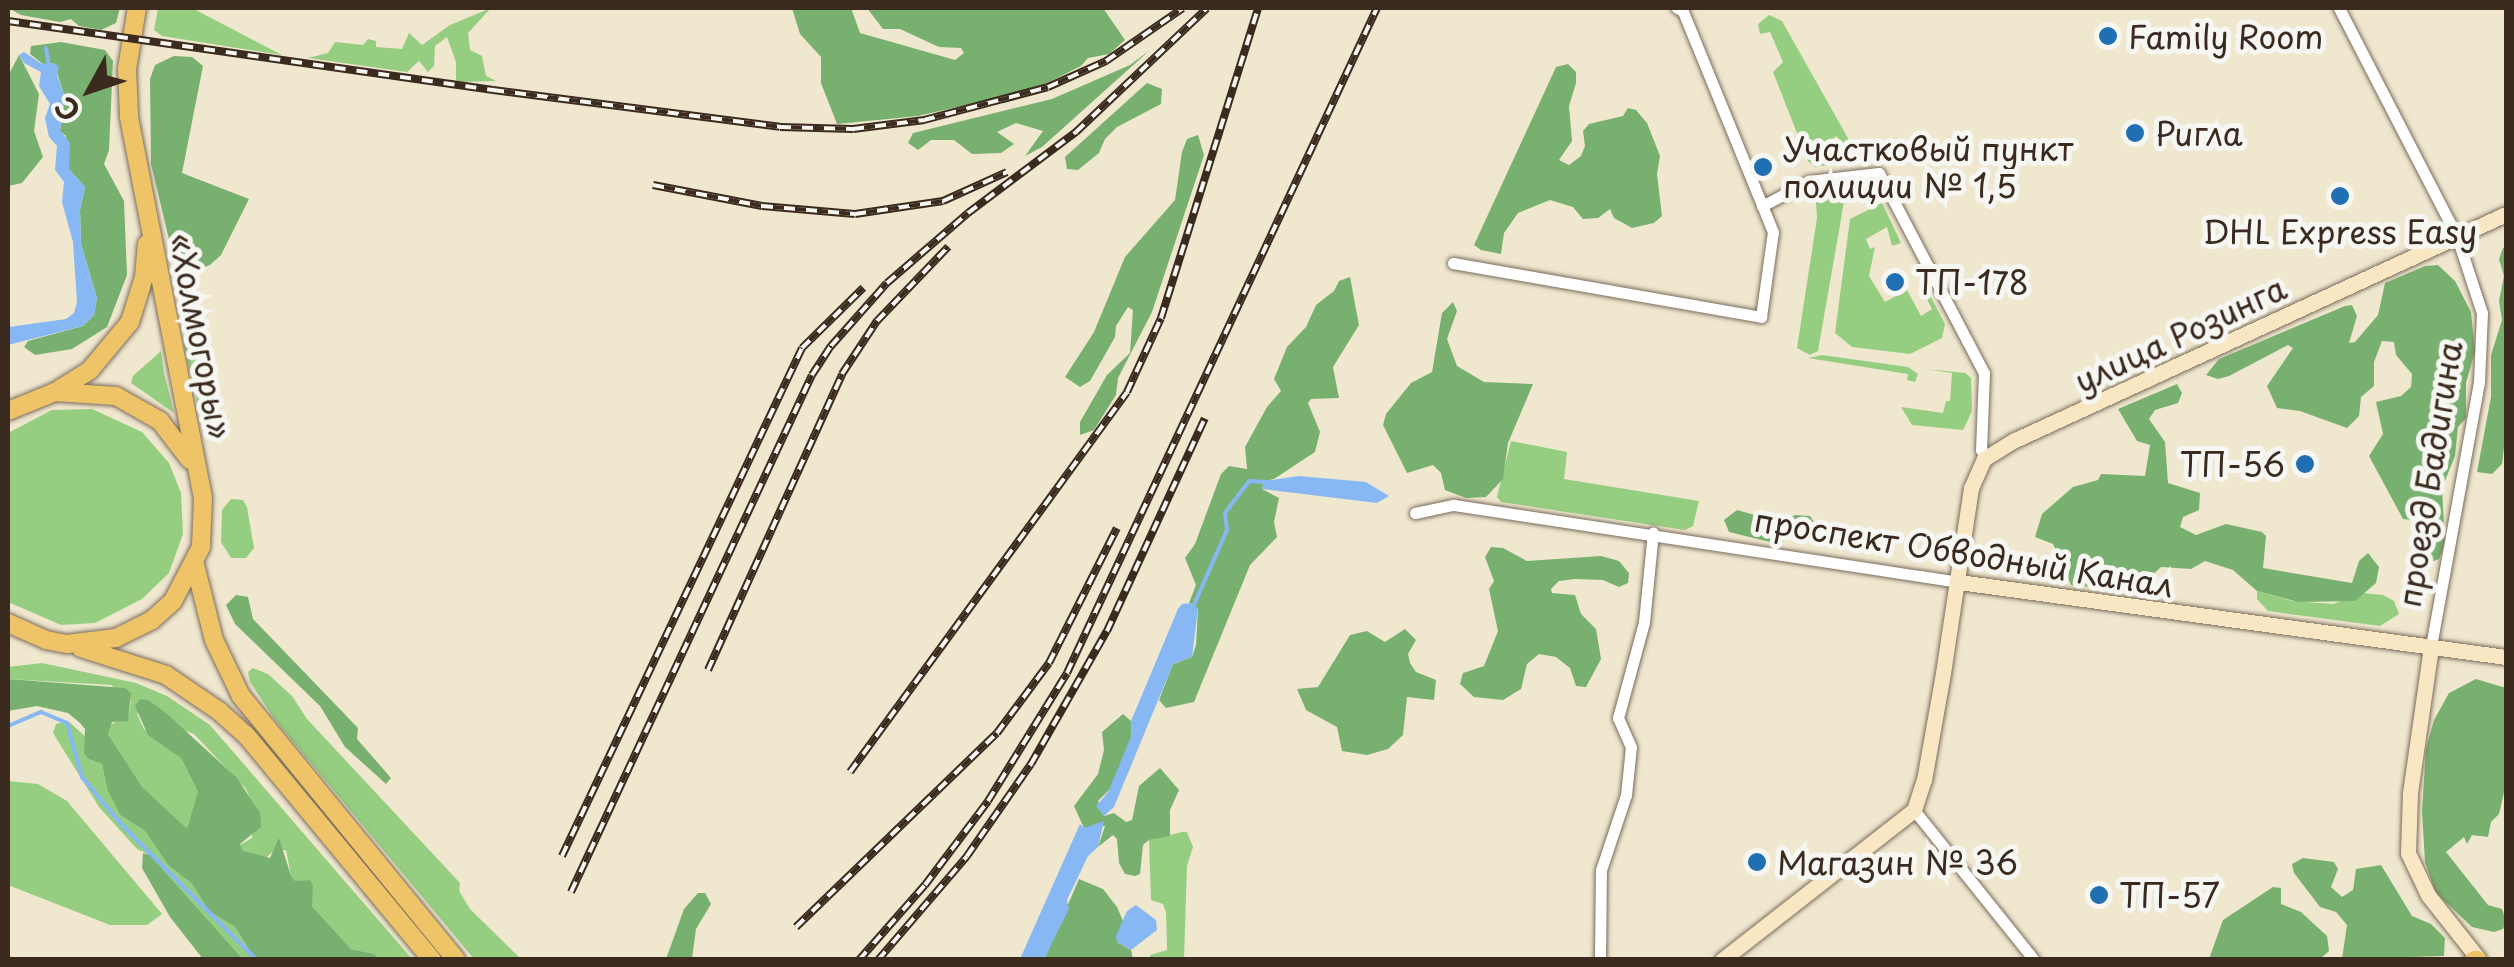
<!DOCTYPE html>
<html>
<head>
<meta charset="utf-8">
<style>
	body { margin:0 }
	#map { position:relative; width:2514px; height:967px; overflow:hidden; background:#f0e7cf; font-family:"Playpen Sans",sans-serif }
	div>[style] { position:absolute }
	.green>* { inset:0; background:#95ce81 }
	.forest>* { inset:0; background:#78b16f }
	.water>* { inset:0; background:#88b8f3 }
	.stream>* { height:4px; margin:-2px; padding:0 2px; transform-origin:2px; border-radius:2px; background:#88b8f3 }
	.roads { filter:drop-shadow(0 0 2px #7a6c5c) drop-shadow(0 0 2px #7a6c5c) }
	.street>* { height:11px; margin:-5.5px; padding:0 5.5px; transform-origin:5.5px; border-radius:5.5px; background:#fff }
	.secondary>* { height:15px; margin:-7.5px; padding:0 7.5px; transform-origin:7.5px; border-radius:7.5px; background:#f9e7c3 }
	.primary>* { height:18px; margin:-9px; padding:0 9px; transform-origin:9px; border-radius:9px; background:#efc469 }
	.rail>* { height:8px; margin-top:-4px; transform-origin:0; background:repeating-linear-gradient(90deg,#f6f6f2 0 11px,#3b2a1e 0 22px); box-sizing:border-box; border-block:2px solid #3b2a1e }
	.dots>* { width:28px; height:28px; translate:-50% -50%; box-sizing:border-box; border:5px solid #f6f6f2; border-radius:50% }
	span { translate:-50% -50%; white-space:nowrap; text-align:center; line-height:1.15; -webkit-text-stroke:10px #f6f6f2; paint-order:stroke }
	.poi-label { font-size:32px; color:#3b2a1e }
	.left { translate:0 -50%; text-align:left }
	.right { translate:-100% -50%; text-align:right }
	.street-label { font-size:32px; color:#3b2a1e }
	.frame { position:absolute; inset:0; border:10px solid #3b2a1e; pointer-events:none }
	.north { position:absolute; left:40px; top:40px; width:100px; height:100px; -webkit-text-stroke:8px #f6f6f2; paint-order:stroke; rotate:230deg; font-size:28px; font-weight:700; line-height:40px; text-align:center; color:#3b2a1e }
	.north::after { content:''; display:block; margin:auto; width:35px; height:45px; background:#3b2a1e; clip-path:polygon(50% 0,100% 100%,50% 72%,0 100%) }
</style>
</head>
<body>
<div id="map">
	<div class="green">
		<i style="clip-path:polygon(158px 8px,192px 8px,282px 55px,162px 36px,154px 30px)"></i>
		<i style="clip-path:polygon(491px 8px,468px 33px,470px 50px,482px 56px,486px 76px,496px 81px,456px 82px,456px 62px,447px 37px,435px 46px,434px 66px,428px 72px,419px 61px,407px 72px,308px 58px,328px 53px,335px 42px,363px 45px,368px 39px,376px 41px,376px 47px,402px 49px,409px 33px,422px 45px,450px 25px)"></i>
		<i style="clip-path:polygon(1769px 15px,1782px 21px,1849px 140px,1846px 147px,1836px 136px,1823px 147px,1833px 164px,1815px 167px,1808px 161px,1773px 72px,1783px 62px,1770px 32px,1760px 34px,1758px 24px)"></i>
		<i style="clip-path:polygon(1836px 183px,1845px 196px,1818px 351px,1810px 355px,1797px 348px,1817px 218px,1815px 188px)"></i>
		<i style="clip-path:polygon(1882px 203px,1901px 243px,1892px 246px,1887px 227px,1866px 239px,1870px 249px,1875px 247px,1869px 276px,1885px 302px,1907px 290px,1921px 316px,1932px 309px,1919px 284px,1926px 288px,1945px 324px,1942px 338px,1910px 354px,1852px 347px,1835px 333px,1850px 219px)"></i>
		<i style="clip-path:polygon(183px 342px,201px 343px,202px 406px,198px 406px)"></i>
		<i style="clip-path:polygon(161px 351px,164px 373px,174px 413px,131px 383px,133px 376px)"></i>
		<i style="clip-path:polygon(1822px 355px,1908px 367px,1918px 374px,1915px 382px,1907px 380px,1908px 374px,1808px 358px)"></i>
		<i style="clip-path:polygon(1926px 369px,1965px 373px,1971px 378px,1972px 411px,1963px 430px,1912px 425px,1901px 407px,1943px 413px,1946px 401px,1950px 401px,1952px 373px)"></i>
		<i style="clip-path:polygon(92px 409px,142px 432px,169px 463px,181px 493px,183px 534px,169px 573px,142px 599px,95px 623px,61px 625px,8px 602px,8px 433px,52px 410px)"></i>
		<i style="clip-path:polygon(1511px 441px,1567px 452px,1564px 479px,1699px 501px,1693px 526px,1685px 530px,1501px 502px,1497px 497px)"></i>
		<i style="clip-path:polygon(231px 499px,243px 500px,247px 507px,254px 548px,246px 558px,231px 558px,221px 542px,222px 510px)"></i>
		<i style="clip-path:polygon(2257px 591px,2292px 601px,2333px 604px,2363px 593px,2383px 595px,2394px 601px,2399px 614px,2380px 626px,2268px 611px,2257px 599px)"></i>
		<i style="clip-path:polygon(42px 663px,136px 683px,167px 696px,210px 725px,412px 959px,379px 959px,373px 954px,351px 949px,312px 906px,310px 880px,295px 882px,291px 876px,286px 850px,274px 851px,263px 860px,243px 851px,240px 845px,252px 838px,252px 802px,246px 789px,194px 734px,180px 729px,148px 700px,137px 714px,144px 729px,181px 758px,198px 792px,192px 824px,187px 830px,180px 827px,142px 788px,108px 734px,107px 727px,129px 714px,131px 700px,111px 685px,8px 679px,8px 667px)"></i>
		<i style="clip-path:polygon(253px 668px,268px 674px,292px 696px,307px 719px,460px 883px,459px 891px,470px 909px,521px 959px,474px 959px,275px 720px,250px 682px,248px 672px)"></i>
		<i style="clip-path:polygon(68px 721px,86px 737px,88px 759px,102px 764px,107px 789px,120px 815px,145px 831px,168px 865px,192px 884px,209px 911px,235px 927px,255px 959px,243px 959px,150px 855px,137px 849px,99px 807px,53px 733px,56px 724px)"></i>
		<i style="clip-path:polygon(8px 781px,38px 784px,67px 801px,162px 914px,147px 925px,110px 925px,8px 885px)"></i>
		<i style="clip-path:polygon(1182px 832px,1187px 832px,1193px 847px,1187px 866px,1184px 959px,1150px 959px,1150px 955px,1167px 950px,1166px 912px,1163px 904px,1151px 900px,1149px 840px)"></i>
	</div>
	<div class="forest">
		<i style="clip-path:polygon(8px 8px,120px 8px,116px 23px,101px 30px,79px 26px,71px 19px,60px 22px,21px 15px)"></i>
		<i style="clip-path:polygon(792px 8px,851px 8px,860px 33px,955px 60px,964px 53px,961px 48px,939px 47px,900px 29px,883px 29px,867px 8px,1103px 8px,1125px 40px,1109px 54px,1088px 58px,1081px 66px,1035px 89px,918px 116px,837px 124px,821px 83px,821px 57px,800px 34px)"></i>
		<i style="clip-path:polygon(61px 42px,105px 50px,113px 61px,109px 150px,104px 164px,124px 201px,127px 275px,107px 327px,72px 349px,35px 355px,24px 347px,28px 341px,83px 326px,94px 315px,97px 298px,81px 244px,80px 210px,85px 187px,69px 169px,66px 136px,60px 131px,65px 98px,54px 63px,43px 64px,30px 54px,31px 46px)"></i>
		<i style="clip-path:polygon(1150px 50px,1042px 147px,1025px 156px,1043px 131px,1016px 123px,997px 132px,1014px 144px,1001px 153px,972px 154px,954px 140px,931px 140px,918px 150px,908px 143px,913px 133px,1052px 99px,1130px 65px)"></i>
		<i style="clip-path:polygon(19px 55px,39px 94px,34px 131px,43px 157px,22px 183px,8px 186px,8px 76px)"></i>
		<i style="clip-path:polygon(174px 56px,192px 57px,203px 66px,182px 173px,249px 199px,221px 255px,210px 265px,189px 273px,180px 269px,172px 252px,151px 164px,150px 79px,155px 65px)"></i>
		<i style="clip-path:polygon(1568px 64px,1576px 72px,1576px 83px,1569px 106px,1572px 141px,1559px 160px,1569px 165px,1581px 156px,1585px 146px,1583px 131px,1589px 124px,1623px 116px,1628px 108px,1636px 110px,1647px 123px,1660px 156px,1657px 174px,1662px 216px,1654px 223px,1632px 228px,1614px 218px,1610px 209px,1598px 218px,1583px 219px,1573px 207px,1550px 200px,1518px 213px,1504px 233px,1501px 254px,1481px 250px,1474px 245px,1556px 67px)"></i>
		<i style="clip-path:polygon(1147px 83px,1162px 89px,1161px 104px,1117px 127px,1105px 139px,1099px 153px,1078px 170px,1067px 169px,1065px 157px)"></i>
		<i style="clip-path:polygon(1198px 135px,1204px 155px,1152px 312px,1118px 378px,1116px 395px,1094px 430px,1080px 435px,1080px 422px,1107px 375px,1130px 353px,1133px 310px,1128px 307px,1116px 326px,1115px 337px,1090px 381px,1080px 387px,1065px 377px,1094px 332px,1125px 257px,1175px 200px,1182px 152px,1187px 139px)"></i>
		<i style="clip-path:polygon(2503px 248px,2506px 248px,2506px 432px,2502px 464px,2492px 474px,2477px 472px,2491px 397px,2491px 355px,2502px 320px,2499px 301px,2504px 276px,2499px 259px)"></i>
		<i style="clip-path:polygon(2438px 265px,2455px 281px,2471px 312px,2475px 351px,2466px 383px,2466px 418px,2458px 427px,2455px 456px,2442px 488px,2445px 543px,2439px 559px,2429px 563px,2424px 558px,2428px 522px,2403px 519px,2369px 456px,2383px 434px,2376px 402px,2401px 396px,2411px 387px,2412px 374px,2396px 355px,2394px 342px,2382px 341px,2374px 362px,2374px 386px,2361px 397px,2359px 416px,2347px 428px,2300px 411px,2277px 408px,2267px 386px,2293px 348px,2288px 345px,2229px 376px,2218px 379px,2206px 375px,2219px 359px,2345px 306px,2352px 305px,2357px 316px,2349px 343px,2355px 342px,2378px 315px,2385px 283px,2425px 266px)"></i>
		<i style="clip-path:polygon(1350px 277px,1359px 325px,1333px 367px,1339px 398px,1311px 399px,1308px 403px,1320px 432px,1315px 452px,1274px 479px,1264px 481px,1262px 489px,1279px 498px,1274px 522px,1277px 537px,1250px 565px,1194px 702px,1166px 708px,1159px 700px,1173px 664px,1192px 657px,1196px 645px,1198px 609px,1189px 603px,1196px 585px,1185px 558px,1195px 544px,1221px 474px,1229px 466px,1247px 469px,1245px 447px,1267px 407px,1281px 391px,1274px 379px,1287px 347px,1306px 327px,1316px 305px,1334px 291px,1339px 281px)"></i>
		<i style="clip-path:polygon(1453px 302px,1457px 311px,1447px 339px,1457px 366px,1484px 382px,1533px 384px,1508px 443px,1503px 479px,1486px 497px,1466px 498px,1445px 490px,1441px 473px,1433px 465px,1407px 473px,1383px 425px,1386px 414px,1411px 383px,1432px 372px,1442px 313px)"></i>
		<i style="clip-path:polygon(2177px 384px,2182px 393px,2178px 403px,2155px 410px,2149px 419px,2165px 442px,2168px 483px,2200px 493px,2199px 510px,2183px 517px,2180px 527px,2196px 535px,2226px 524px,2262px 532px,2266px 536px,2263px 568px,2352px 583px,2359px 561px,2368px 553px,2379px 567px,2376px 583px,2355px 601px,2298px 602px,2257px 591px,2233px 570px,2205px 561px,2191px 569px,2161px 567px,2145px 582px,2123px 590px,2071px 585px,2053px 544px,2035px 537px,2042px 514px,2073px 487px,2098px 480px,2101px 474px,2145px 476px,2150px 445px,2137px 441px,2118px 409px)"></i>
		<i style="clip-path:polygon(1737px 510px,1783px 523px,1795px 515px,1810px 516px,1816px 525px,1778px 544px,1729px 532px,1724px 520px)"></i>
		<i style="clip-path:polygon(1491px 547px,1503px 548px,1527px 561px,1601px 556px,1619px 561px,1629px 573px,1628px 583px,1619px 587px,1603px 580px,1575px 579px,1559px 581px,1551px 589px,1552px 593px,1575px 595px,1581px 614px,1596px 629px,1601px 659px,1586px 687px,1576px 686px,1570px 668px,1556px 657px,1539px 654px,1527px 664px,1521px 689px,1503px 700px,1474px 697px,1460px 684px,1463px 673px,1484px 666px,1498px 631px,1489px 589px,1494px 581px,1485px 557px)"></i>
		<i style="clip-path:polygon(236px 595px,248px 597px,253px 619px,358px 728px,357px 739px,391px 778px,386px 784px,345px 747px,320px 706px,235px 624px,226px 605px)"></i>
		<i style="clip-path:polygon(1405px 629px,1416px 640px,1408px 654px,1410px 663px,1416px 672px,1436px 680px,1434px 700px,1407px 697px,1403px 735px,1388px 749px,1367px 755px,1342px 751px,1337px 727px,1306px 710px,1297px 689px,1318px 687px,1350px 635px,1367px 631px,1385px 642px)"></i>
		<i style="clip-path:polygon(8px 679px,125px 688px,131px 693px,128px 721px,112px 722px,108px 734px,142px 787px,187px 829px,198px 792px,181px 758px,148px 735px,135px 706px,140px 699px,148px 700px,166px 713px,237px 778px,260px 813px,261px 827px,240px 844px,243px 851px,270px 858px,279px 838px,291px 876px,295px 881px,310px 880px,313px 886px,312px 906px,351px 949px,374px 954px,379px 959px,255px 959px,235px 927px,209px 911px,192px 884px,168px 865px,145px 831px,120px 815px,107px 789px,102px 764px,88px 759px,84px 752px,85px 729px,80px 723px,68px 713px,37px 706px,8px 711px)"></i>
		<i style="clip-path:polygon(2476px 679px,2506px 688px,2506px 784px,2499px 814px,2491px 822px,2488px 837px,2472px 835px,2467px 844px,2464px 837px,2446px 852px,2488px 905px,2502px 909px,2506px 921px,2503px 929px,2494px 932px,2472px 927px,2436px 893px,2425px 862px,2422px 811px,2426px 749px,2434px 720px,2449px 693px)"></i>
		<i style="clip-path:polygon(1123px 714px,1131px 721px,1132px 744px,1115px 784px,1098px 801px,1104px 816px,1114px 813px,1126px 822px,1132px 820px,1139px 786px,1160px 768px,1179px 790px,1170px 810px,1170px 836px,1149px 840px,1143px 845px,1140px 874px,1135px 876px,1125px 874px,1119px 863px,1117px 839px,1113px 835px,1098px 847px,1105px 826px,1084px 828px,1074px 806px,1098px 774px,1104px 750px,1102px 732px)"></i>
		<i style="clip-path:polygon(143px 853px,150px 855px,243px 959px,203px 959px,170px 917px,142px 868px)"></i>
		<i style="clip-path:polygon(2303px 858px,2334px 862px,2338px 869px,2331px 887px,2342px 897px,2353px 890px,2356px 869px,2381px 865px,2412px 916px,2431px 924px,2445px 938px,2444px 956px,2342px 959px,2347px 925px,2336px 912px,2320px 907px,2294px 873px,2292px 864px)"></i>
		<i style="clip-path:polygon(1079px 879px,1103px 889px,1117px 907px,1123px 921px,1117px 942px,1131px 950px,1133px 959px,1044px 960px)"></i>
		<i style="clip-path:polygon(2273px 887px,2281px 888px,2281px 904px,2301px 912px,2327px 936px,2329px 951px,2320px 959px,2209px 959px,2223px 920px)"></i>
		<i style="clip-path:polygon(698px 893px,705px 893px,711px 904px,696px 929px,692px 959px,666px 959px,684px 909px)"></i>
	</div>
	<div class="water">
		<i style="clip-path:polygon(24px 52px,42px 64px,54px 63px,59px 67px,57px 75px,65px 98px,60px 130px,70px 143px,69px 169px,85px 187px,80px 210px,81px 244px,97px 298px,94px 315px,83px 326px,8px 345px,9px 327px,66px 319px,74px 313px,77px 302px,73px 242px,62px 202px,64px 182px,55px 170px,57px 146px,49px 137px,45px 118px,50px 104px,39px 86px,41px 72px,24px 63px,19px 55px)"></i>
		<i style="clip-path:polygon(1299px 476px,1366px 482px,1389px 496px,1377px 503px,1262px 489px,1264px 481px)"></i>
		<i style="clip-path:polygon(1193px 603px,1198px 609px,1192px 657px,1173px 664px,1114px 807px,1104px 816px,1096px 806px,1115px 784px,1132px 744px,1131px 721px,1139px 702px,1178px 609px,1182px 604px)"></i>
		<i style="clip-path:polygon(1104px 821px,1098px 847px,1088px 856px,1067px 900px,1069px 909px,1044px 959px,1020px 959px,1080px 824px,1084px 828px)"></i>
		<i style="clip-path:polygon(1136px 905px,1156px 920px,1157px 930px,1131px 950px,1117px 942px,1116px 936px,1127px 911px)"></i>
	</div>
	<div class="stream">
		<i style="left:46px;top:48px;width:20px;rotate:81deg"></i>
		<i style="left:1194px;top:605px;width:82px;rotate:-66.3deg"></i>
		<i style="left:1227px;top:530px;width:17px;rotate:-97deg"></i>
		<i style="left:1225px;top:513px;width:40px;rotate:-53deg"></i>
		<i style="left:1249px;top:481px;width:16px;rotate:4deg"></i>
		<i style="left:8px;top:726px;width:36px;rotate:-23deg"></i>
		<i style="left:41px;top:712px;width:28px;rotate:23deg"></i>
		<i style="left:67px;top:723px;width:56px;rotate:74.5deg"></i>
		<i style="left:82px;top:777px;width:62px;rotate:50.2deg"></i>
		<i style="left:122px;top:825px;width:191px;rotate:45deg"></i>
		<i style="left:1110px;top:793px;width:61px;rotate:-67.7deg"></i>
	</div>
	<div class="roads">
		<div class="street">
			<i style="left:2339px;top:8px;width:258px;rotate:62.7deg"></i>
			<i style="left:2457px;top:237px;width:80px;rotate:71.8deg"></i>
			<i style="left:2482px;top:313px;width:69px;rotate:92.5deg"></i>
			<i style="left:2479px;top:382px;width:269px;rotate:100.3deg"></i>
			<i style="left:1762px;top:206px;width:53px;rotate:-28deg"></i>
			<i style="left:1809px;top:181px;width:70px;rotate:-6.5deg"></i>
			<i style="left:1879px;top:173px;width:226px;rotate:62.3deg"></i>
			<i style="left:1984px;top:373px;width:77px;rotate:92.2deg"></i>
			<i style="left:1981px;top:450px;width:9px;rotate:49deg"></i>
			<i style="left:1453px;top:263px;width:313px;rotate:9.9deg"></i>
			<i style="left:1761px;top:317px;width:86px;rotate:-82deg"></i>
			<i style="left:1773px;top:232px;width:239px;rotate:-112.2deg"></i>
			<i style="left:1683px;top:11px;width:7px;rotate:-153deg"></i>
			<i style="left:1415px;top:513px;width:40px;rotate:-12deg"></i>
			<i style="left:1454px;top:505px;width:511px;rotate:8.67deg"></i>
			<i style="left:1914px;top:810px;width:192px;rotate:51.3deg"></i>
			<i style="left:1600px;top:960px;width:90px;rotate:-89.4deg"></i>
			<i style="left:1601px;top:870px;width:79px;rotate:-71.6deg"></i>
			<i style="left:1626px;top:795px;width:48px;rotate:-84.1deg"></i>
			<i style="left:1631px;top:747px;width:32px;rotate:-114deg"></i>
			<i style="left:1618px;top:718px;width:99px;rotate:-74.8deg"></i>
			<i style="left:1644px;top:622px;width:90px;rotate:-84.3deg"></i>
		</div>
		<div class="secondary">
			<i style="left:1959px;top:582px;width:552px;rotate:7.81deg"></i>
			<i style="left:2431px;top:647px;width:148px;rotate:98.2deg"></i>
			<i style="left:2410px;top:793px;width:60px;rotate:91.9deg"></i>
			<i style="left:2408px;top:853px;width:47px;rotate:64.5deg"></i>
			<i style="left:2428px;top:895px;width:79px;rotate:51.7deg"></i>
			<i style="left:1722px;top:960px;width:244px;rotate:-38deg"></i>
			<i style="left:1914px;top:810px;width:32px;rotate:-72deg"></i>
			<i style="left:1924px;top:780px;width:109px;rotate:-79.9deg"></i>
			<i style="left:1943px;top:673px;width:187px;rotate:-81.4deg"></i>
			<i style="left:1971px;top:488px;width:32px;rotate:-66deg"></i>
			<i style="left:1984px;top:459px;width:36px;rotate:-32deg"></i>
			<i style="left:2015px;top:440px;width:541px;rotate:-24.72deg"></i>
		</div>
		<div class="primary">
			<i style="left:60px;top:389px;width:36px;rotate:-32deg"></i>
			<i style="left:90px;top:370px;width:62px;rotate:-50.2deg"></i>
			<i style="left:130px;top:322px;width:47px;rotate:-72.7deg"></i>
			<i style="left:144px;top:277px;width:33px;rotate:-85deg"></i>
			<i style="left:8px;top:411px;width:51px;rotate:-22deg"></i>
			<i style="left:55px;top:392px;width:61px;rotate:3.8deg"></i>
			<i style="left:116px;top:396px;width:51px;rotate:29.6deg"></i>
			<i style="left:160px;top:421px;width:49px;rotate:52.4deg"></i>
			<i style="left:195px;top:565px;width:77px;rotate:75.8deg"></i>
			<i style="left:214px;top:640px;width:62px;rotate:64.3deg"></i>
			<i style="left:241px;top:696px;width:340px;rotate:50.8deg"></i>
			<i style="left:8px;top:623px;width:42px;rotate:24.1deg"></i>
			<i style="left:46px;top:640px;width:21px;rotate:11deg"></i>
			<i style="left:67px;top:644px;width:49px;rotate:-7deg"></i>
			<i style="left:116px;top:638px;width:40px;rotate:-26.6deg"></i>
			<i style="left:152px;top:620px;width:28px;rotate:-42deg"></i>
			<i style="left:173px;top:601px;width:61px;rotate:-62.6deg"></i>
			<i style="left:201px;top:547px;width:49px;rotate:-87.7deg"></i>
			<i style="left:203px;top:498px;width:389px;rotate:-101deg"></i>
			<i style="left:129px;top:116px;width:47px;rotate:-92.4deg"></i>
			<i style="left:127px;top:69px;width:62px;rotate:-80.7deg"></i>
			<i style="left:81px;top:648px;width:89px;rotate:17.6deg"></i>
			<i style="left:166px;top:675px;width:64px;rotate:34.2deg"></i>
			<i style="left:219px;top:711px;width:36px;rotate:42deg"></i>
			<i style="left:246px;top:735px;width:292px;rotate:50.4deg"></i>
			<i style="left:2474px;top:960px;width:4px"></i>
		</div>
	</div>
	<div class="rail">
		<i style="left:8px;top:21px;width:490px;rotate:8.1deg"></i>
		<i style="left:493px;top:90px;width:289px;rotate:7.3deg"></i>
		<i style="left:780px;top:127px;width:73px;rotate:1.6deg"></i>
		<i style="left:853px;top:129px;width:72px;rotate:-7.2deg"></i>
		<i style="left:924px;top:120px;width:128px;rotate:-14.9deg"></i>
		<i style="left:1048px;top:87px;width:64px;rotate:-24.1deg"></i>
		<i style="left:1106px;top:61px;width:93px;rotate:-34.5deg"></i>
		<i style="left:653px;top:185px;width:111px;rotate:10.9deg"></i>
		<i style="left:762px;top:206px;width:93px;rotate:4.9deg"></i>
		<i style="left:855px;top:214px;width:89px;rotate:-8.4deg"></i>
		<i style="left:943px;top:201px;width:70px;rotate:-24.4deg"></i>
		<i style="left:708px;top:670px;width:325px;rotate:-65.6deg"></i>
		<i style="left:842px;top:374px;width:64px;rotate:-56.6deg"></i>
		<i style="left:877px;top:321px;width:103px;rotate:-46.2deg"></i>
		<i style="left:850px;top:772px;width:470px;rotate:-53.9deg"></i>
		<i style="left:1127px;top:392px;width:81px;rotate:-65.3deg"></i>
		<i style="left:1161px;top:318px;width:325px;rotate:-72.6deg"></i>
		<i style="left:562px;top:856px;width:562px;rotate:-64.71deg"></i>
		<i style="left:802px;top:348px;width:86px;rotate:-44.5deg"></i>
		<i style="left:571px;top:892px;width:570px;rotate:-65.01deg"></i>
		<i style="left:812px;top:375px;width:35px;rotate:-57deg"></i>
		<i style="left:831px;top:346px;width:84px;rotate:-48.4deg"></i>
		<i style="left:887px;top:283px;width:107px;rotate:-40.8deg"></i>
		<i style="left:968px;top:213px;width:135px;rotate:-36.9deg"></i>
		<i style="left:1076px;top:132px;width:180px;rotate:-43.4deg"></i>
		<i style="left:796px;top:927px;width:279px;rotate:-44deg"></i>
		<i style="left:997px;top:733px;width:87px;rotate:-53.4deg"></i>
		<i style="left:1049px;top:663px;width:151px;rotate:-63.3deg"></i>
		<i style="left:859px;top:960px;width:100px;rotate:-48.7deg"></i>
		<i style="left:925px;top:885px;width:105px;rotate:-53.1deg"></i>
		<i style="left:988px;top:801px;width:150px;rotate:-58.3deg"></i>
		<i style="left:1067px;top:673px;width:734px;rotate:-65.01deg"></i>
		<i style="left:878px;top:960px;width:137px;rotate:-49.4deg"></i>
		<i style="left:967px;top:856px;width:112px;rotate:-55.2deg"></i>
		<i style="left:1031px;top:764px;width:153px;rotate:-60.3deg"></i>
		<i style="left:1107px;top:631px;width:234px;rotate:-65.3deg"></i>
	</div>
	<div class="dots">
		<i style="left:2108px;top:36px;background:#1f6fb2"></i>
		<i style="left:2135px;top:133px;background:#1f6fb2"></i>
		<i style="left:1763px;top:167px;background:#1f6fb2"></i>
		<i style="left:2340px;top:196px;background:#1f6fb2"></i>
		<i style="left:1895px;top:282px;background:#1f6fb2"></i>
		<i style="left:2305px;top:464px;background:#1f6fb2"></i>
		<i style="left:1757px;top:862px;background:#1f6fb2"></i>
		<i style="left:2099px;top:895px;background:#1f6fb2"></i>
	</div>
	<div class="poi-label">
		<span class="left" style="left:2128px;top:36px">Family Room</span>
		<span class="left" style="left:2155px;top:133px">Ригла</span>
		<span class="left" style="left:1783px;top:167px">Участковый пункт<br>полиции № 1,5</span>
		<span style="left:2340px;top:231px">DHL Express Easy</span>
		<span class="left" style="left:1915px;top:282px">ТП-178</span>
		<span class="right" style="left:2285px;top:464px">ТП-56</span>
		<span class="left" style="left:1777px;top:862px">Магазин № 36</span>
		<span class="left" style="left:2119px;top:895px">ТП-57</span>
	</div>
	<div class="street-label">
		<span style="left:2180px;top:334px;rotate:-25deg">улица Розинга</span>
		<span style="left:201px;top:336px;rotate:79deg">«Холмогоры»</span>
		<span style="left:2429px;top:474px;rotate:-81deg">проезд Бадигина</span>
		<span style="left:1964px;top:552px;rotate:9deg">проспект Обводный Канал</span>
	</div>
	<div class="frame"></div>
	<div class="north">С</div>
</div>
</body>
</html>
